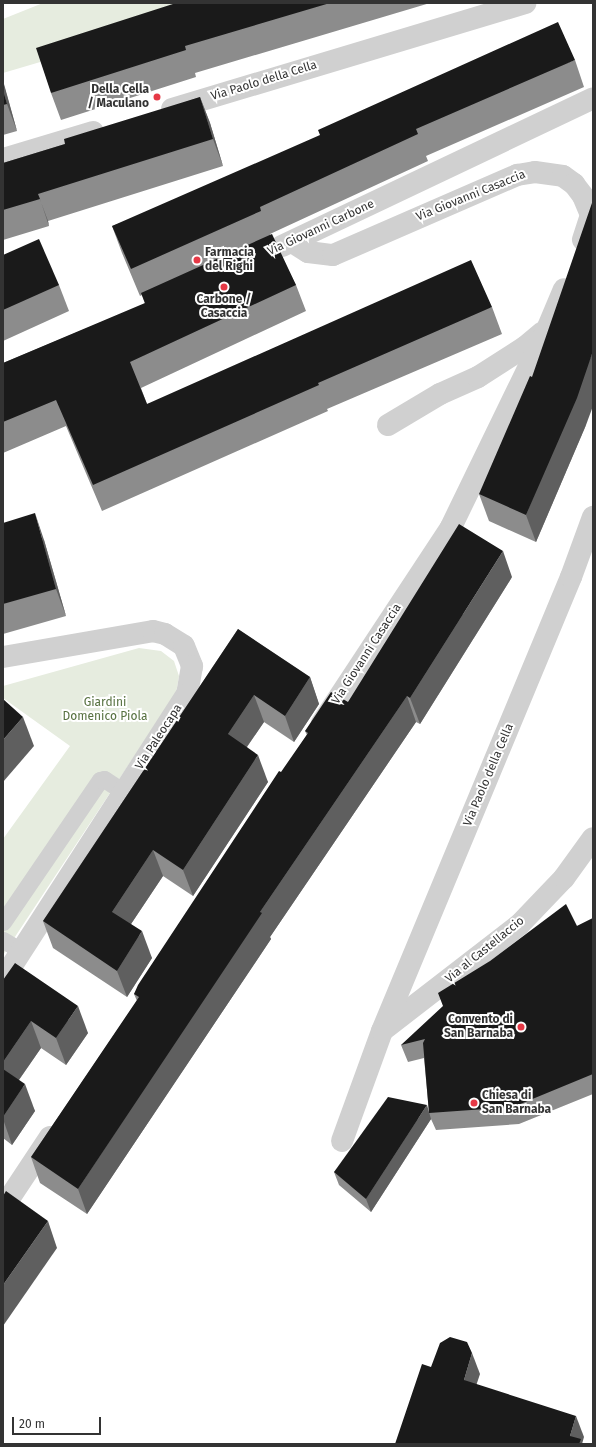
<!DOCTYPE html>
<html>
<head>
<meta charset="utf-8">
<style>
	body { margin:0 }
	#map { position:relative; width:596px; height:1447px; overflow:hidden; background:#fff; font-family:"Fira Sans",sans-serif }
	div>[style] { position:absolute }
	.green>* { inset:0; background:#e6ecdf }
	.lane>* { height:17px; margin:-8.5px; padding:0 8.5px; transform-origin:8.5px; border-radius:8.5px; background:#d0d0d0 }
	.street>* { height:22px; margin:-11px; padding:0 11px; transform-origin:11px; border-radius:11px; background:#d0d0d0 }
	.wall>* { inset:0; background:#8c8c8c }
	.shaded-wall>* { inset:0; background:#5f5f5f }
	.building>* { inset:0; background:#1a1a1a }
	.dots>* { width:11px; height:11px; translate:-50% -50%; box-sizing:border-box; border:2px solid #fff; border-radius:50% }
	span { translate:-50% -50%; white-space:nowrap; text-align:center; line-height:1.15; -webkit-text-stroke:4px #fff; paint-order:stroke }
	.street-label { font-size:12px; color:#333 }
	.poi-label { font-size:12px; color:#333; font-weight:700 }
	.right { translate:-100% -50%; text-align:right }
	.left { translate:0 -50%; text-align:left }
	.park-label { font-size:12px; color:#56703f }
	.frame { position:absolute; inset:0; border:4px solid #333; pointer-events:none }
	.scale { position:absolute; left:12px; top:1417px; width:89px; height:18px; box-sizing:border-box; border:2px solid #333; border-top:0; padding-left:5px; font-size:12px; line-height:14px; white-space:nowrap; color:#333; -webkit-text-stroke:3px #fff; paint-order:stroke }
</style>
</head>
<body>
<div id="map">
	<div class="green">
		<i style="clip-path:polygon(43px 3px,240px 3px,3px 73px,3px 19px)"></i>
		<i style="clip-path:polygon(139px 648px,161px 651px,174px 661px,179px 676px,176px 693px,3px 955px,3px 839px,70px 746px,3px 698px,3px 686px)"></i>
	</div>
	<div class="lane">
		<i style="left:3px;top:922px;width:172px;rotate:-55.7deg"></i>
		<i style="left:100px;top:780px;width:4px;rotate:-14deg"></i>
		<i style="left:104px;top:779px;width:24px;rotate:33deg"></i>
		<i style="left:3px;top:940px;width:21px;rotate:31deg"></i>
	</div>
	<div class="street">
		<i style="left:172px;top:109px;width:369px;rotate:-16.7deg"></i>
		<i style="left:3px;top:159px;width:94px;rotate:-16.7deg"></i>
		<i style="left:292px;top:242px;width:19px;rotate:32deg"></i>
		<i style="left:308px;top:252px;width:25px;rotate:7deg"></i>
		<i style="left:333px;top:255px;width:201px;rotate:-23.5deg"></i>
		<i style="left:517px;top:175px;width:18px;rotate:-9deg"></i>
		<i style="left:535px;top:172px;width:28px;rotate:8deg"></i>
		<i style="left:563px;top:176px;width:14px;rotate:36deg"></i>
		<i style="left:574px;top:184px;width:15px;rotate:53deg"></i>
		<i style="left:583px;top:196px;width:21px;rotate:67deg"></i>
		<i style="left:591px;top:215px;width:26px;rotate:108deg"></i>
		<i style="left:282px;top:246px;width:344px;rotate:-25.4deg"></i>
		<i style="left:388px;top:425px;width:61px;rotate:-30.8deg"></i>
		<i style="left:440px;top:394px;width:42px;rotate:-24.1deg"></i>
		<i style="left:478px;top:377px;width:56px;rotate:-32.6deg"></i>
		<i style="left:525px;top:347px;width:23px;rotate:-40deg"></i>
		<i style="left:3px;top:657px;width:152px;rotate:-9.8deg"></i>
		<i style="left:153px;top:631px;width:12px;rotate:14deg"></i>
		<i style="left:165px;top:634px;width:22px;rotate:32deg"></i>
		<i style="left:184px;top:646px;width:22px;rotate:68deg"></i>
		<i style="left:192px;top:666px;width:28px;rotate:100deg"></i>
		<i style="left:187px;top:694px;width:340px;rotate:122.8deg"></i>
		<i style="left:322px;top:723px;width:235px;rotate:-56.6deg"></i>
		<i style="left:451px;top:527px;width:222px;rotate:-64.1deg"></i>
		<i style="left:548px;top:327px;width:41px;rotate:-67.2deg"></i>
		<i style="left:383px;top:1030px;width:173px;rotate:-37.7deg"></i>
		<i style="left:520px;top:924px;width:64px;rotate:-46.3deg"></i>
		<i style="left:564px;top:878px;width:49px;rotate:-54.1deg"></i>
		<i style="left:342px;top:1141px;width:117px;rotate:-70deg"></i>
		<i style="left:382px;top:1031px;width:492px;rotate:-67.4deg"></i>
		<i style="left:571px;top:577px;width:64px;rotate:-69.9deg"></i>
		<i style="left:3px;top:1208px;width:85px;rotate:-56.5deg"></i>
	</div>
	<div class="wall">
		<i style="clip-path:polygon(176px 3px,430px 3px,195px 73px,196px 77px,61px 120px,51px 93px)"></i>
		<i style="clip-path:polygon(575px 60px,584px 87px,426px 156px,428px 161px,270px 234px,296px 285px,306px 311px,141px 388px,147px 404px,492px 307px,502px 334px,327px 409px,328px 411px,102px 511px,66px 426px,3px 453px,3px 363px,145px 304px,142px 295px,140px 296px,122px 253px,112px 226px)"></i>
		<i style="clip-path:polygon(3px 82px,17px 131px,3px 135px)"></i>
		<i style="clip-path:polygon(200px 97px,210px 123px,223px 166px,48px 221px,49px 226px,3px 240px,3px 163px,65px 144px)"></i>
		<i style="clip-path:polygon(3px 255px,59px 285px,69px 311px,3px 341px)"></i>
		<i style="clip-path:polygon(586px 425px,536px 542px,489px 521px,479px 494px)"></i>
		<i style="clip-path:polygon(3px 523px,44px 540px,66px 616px,3px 634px)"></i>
		<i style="clip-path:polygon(512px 577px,420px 724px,416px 722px,270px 937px,271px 939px,87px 1214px,40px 1183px,31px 1157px,137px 1001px,134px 994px,307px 735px,305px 731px,348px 702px)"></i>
		<i style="clip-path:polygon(238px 629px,310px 677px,319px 704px,294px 742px,264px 722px,247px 747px,268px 782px,193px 896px,163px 876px,131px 924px,152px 958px,127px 997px,53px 948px,43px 921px)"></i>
		<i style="clip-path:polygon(593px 918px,593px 1094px,519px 1124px,436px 1130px,431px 1119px,371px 1212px,339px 1185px,334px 1172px,429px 1112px,424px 1058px,408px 1062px,401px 1045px,577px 926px)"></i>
		<i style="clip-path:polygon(3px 980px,88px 1033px,66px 1065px,41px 1048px,19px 1080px,35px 1111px,12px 1145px,3px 1138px)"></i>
	</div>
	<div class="shaded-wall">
		<i style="clip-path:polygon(3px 82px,4px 84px,17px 131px,7px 104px,3px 90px)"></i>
		<i style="clip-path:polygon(200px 97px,210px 123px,223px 166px,213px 139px)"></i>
		<i style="clip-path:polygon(38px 194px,48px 221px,49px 226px,40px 199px)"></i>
		<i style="clip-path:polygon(593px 351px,593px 406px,586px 425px,536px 542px,526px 515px)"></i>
		<i style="clip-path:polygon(35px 513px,44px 540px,66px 616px,56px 589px)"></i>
		<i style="clip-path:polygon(503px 551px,512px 577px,420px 724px,410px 698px)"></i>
		<i style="clip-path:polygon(310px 677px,319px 704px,294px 742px,285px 716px)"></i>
		<i style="clip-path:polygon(254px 695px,264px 722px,237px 761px,228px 734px)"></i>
		<i style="clip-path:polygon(407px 696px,416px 722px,270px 937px,271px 939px,87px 1214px,78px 1189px,260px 912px)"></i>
		<i style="clip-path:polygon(23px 717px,34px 746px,3px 782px,3px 740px)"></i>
		<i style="clip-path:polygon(258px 755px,268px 782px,193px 896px,183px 870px)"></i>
		<i style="clip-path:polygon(153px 850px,163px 876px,121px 939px,112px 912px)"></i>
		<i style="clip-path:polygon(142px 931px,152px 958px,127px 997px,117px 971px)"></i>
		<i style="clip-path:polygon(78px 1006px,88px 1033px,66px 1065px,56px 1038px)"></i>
		<i style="clip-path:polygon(31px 1021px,41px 1048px,9px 1094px,3px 1076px,3px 1062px)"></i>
		<i style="clip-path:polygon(25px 1084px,35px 1111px,12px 1145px,3px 1119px,3px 1117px)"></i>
		<i style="clip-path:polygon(427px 1105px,431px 1119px,371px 1212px,366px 1199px)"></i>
		<i style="clip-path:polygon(48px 1221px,57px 1248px,3px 1326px,3px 1285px)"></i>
		<i style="clip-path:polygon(472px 1353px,480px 1374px,471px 1401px,464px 1380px)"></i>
		<i style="clip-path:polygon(576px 1416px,584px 1437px,582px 1444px,573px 1444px,570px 1436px)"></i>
	</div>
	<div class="building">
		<i style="clip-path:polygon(176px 3px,330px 3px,185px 46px,186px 50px,51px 93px,36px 48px)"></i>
		<i style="clip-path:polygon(558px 22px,575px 60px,416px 129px,418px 134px,260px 207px,261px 211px,131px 269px,112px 226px,320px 135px,318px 130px)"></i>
		<i style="clip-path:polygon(3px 90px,7px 104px,3px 105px)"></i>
		<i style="clip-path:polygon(200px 97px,213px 139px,38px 194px,40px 199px,3px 210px,3px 163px,65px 144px,64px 139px)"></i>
		<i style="clip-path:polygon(593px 200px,593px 351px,577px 398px,526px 515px,479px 494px,530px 376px,532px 377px)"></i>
		<i style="clip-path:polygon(272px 234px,296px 285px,130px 362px,147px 404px,471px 260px,492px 307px,318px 383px,319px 385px,93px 485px,56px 400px,3px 422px,3px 363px,145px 303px,141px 293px)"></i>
		<i style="clip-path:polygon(39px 239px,59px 285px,3px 310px,3px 255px)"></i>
		<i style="clip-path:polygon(35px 513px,56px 589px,3px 604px,3px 523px)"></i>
		<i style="clip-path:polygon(459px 524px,503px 551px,410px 698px,407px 696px,260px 912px,262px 913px,78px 1189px,31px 1157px,139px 997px,134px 994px,138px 985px,279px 771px,281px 772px,308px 733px,305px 731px,331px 692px,348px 702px)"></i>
		<i style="clip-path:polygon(238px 629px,310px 677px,285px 716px,254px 695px,228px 734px,258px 755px,183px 870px,153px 850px,112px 912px,142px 931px,117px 971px,43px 921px)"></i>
		<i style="clip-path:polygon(3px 699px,23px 717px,3px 740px)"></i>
		<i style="clip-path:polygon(566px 904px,577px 926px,593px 918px,593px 1074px,513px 1107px,429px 1113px,423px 1043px,425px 1039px,401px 1045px,443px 1006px,438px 993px,490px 961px)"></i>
		<i style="clip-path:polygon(15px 963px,78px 1006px,56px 1038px,31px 1021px,3px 1062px,3px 980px)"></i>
		<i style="clip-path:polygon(3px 1069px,25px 1084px,3px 1117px)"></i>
		<i style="clip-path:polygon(388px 1097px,427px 1105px,366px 1199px,334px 1172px)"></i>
		<i style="clip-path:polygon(6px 1191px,48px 1221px,3px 1285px,3px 1196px)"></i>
		<i style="clip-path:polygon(450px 1337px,467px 1342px,472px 1353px,464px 1380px,576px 1416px,570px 1436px,581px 1439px,579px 1444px,395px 1444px,422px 1364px,431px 1367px,440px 1343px)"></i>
	</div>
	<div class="dots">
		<i style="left:157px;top:97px;background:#e63946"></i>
		<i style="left:197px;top:260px;background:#e63946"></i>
		<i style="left:224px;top:287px;background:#e63946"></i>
		<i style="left:521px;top:1027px;background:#e63946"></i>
		<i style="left:474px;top:1103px;background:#e63946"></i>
	</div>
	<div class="street-label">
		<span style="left:264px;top:81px;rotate:-17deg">Via Paolo della Cella</span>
		<span style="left:471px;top:196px;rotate:-22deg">Via Giovanni Casaccia</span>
		<span style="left:321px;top:228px;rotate:-25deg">Via Giovanni Carbone</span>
		<span style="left:367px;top:654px;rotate:-57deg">Via Giovanni Casaccia</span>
		<span style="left:159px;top:737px;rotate:-57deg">Via Paleocapa</span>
		<span style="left:489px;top:775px;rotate:-67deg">Via Paolo della Cella</span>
		<span style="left:485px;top:950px;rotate:-39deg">Via al Castellaccio</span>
	</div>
	<div class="poi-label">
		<span class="right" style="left:149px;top:97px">Della Cella<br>/ Maculano</span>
		<span class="left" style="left:205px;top:260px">Farmacia<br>del Righi</span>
		<span style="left:224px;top:307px">Carbone /<br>Casaccia</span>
		<span class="right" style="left:513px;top:1027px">Convento di<br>San Barnaba</span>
		<span class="left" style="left:482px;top:1103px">Chiesa di<br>San Barnaba</span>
	</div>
	<div class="park-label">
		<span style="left:105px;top:710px">Giardini<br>Domenico Piola</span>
	</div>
	<div class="frame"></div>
	<div class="scale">20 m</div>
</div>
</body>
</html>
